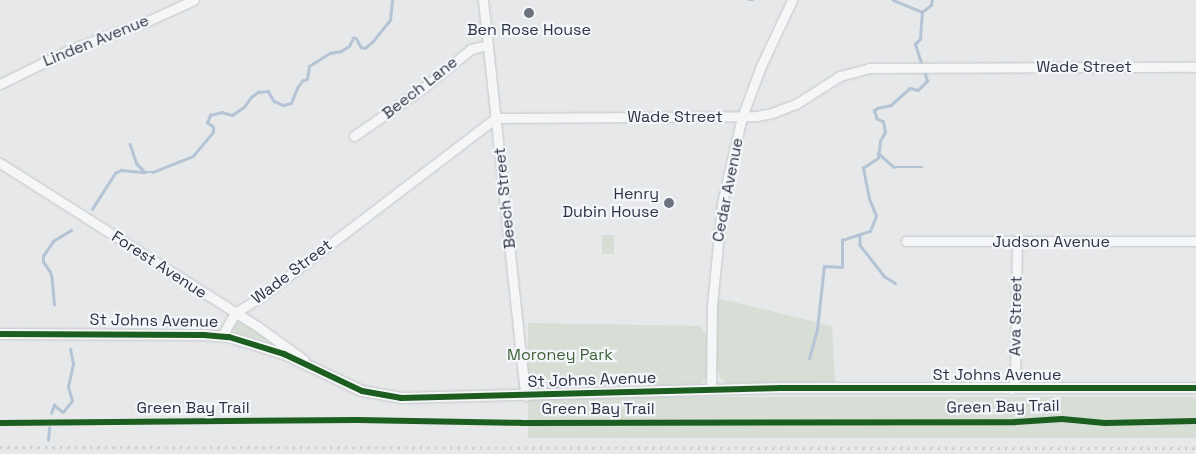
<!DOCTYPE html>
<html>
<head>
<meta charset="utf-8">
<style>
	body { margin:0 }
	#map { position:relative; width:1196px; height:454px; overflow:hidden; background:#e6e8ea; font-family:"Space Grotesk",sans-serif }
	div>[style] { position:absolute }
	.green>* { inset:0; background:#d6ded6; transform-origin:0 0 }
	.stream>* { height:2.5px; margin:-1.25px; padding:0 1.25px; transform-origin:1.25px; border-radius:1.25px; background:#b4c4d5 }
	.roads { filter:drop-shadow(0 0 1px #c4c6c8) drop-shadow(0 0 1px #c4c6c8) }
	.minor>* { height:9px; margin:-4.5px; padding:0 4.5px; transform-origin:4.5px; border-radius:4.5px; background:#f5f6f7 }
	.tertiary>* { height:10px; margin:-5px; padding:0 5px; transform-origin:5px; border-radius:5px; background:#f5f6f7 }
	.rail>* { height:2.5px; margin-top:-1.25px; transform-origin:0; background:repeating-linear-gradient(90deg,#cecfd2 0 2.5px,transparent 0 7.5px) }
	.cycleway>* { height:6px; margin:-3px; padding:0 3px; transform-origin:3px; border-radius:3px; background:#1b5e20 }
	.dots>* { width:14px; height:14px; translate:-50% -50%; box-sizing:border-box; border:2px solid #f4f6f9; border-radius:50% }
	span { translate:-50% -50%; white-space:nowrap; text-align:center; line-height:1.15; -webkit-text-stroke:4.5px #f4f6f9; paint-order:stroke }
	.poi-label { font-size:16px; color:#2b3445 }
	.right { translate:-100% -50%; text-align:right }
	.street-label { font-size:16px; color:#2b3445 }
	.park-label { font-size:16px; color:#3f6138 }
</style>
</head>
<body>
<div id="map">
	<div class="green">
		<i style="left:602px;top:235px;width:12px;height:19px"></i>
		<i style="clip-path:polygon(717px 298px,832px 326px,835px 382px,726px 383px,720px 377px,716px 365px)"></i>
		<i style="clip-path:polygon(240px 320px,273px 342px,235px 333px,233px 327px)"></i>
		<i style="clip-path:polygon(528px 323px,700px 326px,707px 336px,706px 378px,700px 384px,537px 389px,530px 384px,528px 378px)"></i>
		<i style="left:1196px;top:397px;width:41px;height:668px;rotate:90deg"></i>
	</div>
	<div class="stream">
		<i style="left:749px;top:0;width:4px"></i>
		<i style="left:893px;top:0;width:31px;rotate:22deg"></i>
		<i style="left:922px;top:66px;width:23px;rotate:-108deg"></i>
		<i style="left:915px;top:44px;width:7px;rotate:-45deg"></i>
		<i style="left:920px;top:39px;width:27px;rotate:-86deg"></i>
		<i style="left:922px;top:12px;width:11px;rotate:-38deg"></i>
		<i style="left:931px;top:5px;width:5px;rotate:-79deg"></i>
		<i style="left:130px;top:144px;width:21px;rotate:71deg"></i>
		<i style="left:137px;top:164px;width:11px;rotate:45deg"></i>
		<i style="left:145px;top:172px;width:8px"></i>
		<i style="left:153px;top:172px;width:43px;rotate:-21.8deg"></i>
		<i style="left:193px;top:156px;width:31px;rotate:-50deg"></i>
		<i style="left:213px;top:132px;width:5px;rotate:-90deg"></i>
		<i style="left:213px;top:127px;width:7px;rotate:-146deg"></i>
		<i style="left:207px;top:123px;width:9px;rotate:-69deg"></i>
		<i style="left:210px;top:115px;width:12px;rotate:-14deg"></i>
		<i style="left:222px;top:112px;width:10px;rotate:17deg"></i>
		<i style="left:232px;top:115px;width:14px;rotate:-34deg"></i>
		<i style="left:244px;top:107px;width:12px;rotate:-55deg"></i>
		<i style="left:251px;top:97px;width:9px;rotate:-36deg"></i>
		<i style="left:258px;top:92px;width:10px;rotate:-6deg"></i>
		<i style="left:268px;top:91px;width:12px;rotate:59deg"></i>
		<i style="left:274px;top:101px;width:10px;rotate:24deg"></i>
		<i style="left:283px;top:105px;width:8px;rotate:-14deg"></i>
		<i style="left:291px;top:103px;width:16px;rotate:-68deg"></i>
		<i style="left:297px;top:88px;width:9px;rotate:-54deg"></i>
		<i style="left:302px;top:81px;width:5px;rotate:-22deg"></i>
		<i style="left:307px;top:79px;width:13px;rotate:-81deg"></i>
		<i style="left:309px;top:66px;width:25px;rotate:-32deg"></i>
		<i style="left:330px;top:53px;width:11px;rotate:-10deg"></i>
		<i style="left:341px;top:51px;width:9px;rotate:-32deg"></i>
		<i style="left:349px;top:46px;width:9px;rotate:-63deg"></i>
		<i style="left:353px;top:38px;width:3px"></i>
		<i style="left:356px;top:38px;width:10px;rotate:61deg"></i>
		<i style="left:361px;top:47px;width:4px;rotate:14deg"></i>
		<i style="left:365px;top:48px;width:11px;rotate:-41deg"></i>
		<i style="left:373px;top:41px;width:27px;rotate:-51deg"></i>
		<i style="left:390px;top:20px;width:20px;rotate:-84deg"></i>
		<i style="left:878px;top:153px;width:21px;rotate:41deg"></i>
		<i style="left:894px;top:167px;width:28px"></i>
		<i style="left:92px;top:209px;width:43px;rotate:-57.4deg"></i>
		<i style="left:115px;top:173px;width:7px;rotate:-27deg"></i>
		<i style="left:121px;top:170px;width:24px;rotate:5deg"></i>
		<i style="left:860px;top:234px;width:11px;rotate:90deg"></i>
		<i style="left:860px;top:245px;width:39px;rotate:52deg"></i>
		<i style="left:884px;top:276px;width:13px;rotate:32deg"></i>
		<i style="left:54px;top:305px;width:25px;rotate:-95deg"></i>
		<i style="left:52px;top:280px;width:8px;rotate:-104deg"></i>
		<i style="left:50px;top:272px;width:12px;rotate:-125deg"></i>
		<i style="left:43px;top:262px;width:6px;rotate:-90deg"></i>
		<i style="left:43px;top:256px;width:18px;rotate:-56deg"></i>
		<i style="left:53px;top:241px;width:21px;rotate:-31deg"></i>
		<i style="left:809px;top:359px;width:31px;rotate:-75deg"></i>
		<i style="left:817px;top:329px;width:63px;rotate:-83.7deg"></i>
		<i style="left:824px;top:266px;width:18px;rotate:3deg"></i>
		<i style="left:842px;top:267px;width:27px;rotate:-90deg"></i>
		<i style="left:842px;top:240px;width:29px;rotate:-18deg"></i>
		<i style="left:870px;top:231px;width:16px;rotate:-68deg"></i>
		<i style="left:876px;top:216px;width:18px;rotate:-112deg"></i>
		<i style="left:869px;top:199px;width:32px;rotate:-101deg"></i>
		<i style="left:863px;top:168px;width:18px;rotate:-34deg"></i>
		<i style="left:878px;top:158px;width:17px;rotate:-83deg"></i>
		<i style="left:880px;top:141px;width:10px;rotate:-61deg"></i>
		<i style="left:885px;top:132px;width:10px;rotate:-101deg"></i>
		<i style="left:883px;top:122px;width:7px;rotate:-153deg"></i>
		<i style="left:877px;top:119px;width:9px;rotate:-111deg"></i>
		<i style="left:874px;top:111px;width:4px;rotate:-45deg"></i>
		<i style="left:877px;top:108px;width:14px;rotate:-12deg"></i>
		<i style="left:891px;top:105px;width:25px;rotate:-42deg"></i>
		<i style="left:910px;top:88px;width:8px;rotate:14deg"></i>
		<i style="left:918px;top:90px;width:13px;rotate:-45deg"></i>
		<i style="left:927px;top:81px;width:10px;rotate:-107deg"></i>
		<i style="left:51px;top:413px;width:9px;rotate:-69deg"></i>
		<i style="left:54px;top:405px;width:11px;rotate:38deg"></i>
		<i style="left:63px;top:412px;width:14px;rotate:-51deg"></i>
		<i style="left:72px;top:401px;width:15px;rotate:-106deg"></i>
		<i style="left:68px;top:387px;width:25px;rotate:-78deg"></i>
		<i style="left:73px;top:363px;width:14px;rotate:-102deg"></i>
		<i style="left:48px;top:440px;width:12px;rotate:-85deg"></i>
	</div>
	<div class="roads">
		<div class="minor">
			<i style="left:483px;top:0;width:398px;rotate:83.9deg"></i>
			<i style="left:0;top:84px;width:77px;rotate:-26.2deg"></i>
			<i style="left:69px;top:50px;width:86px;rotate:-20.3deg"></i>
			<i style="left:150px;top:20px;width:48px;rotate:-24.4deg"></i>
			<i style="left:354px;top:136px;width:84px;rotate:-34.8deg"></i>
			<i style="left:423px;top:88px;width:62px;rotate:-39.1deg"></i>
			<i style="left:471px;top:49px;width:17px;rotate:-13deg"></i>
			<i style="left:0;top:163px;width:304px;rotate:32.4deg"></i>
			<i style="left:257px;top:326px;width:58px;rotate:35.9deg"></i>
			<i style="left:906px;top:241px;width:290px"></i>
			<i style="left:222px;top:336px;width:26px;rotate:-61deg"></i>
			<i style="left:235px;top:313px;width:32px;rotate:-32deg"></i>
			<i style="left:262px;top:296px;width:294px;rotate:-37.3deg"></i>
			<i style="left:496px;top:118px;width:261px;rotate:-0.4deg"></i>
			<i style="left:757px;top:116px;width:15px;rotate:-11deg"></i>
			<i style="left:772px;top:113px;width:26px;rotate:-21deg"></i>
			<i style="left:796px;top:104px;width:52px;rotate:-32.5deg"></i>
			<i style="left:840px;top:76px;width:30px;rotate:-15deg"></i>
			<i style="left:869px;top:68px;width:327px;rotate:-0.2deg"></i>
			<i style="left:711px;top:389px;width:84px;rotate:-89.3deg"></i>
			<i style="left:712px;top:305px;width:102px;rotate:-84.4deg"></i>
			<i style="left:722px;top:203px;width:88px;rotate:-76.9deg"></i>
			<i style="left:742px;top:117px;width:54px;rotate:-69.6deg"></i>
			<i style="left:761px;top:66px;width:73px;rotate:-64.8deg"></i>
			<i style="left:1012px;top:389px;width:10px;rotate:-73deg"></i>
			<i style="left:1015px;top:379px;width:137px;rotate:-89.2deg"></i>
		</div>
		<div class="tertiary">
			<i style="left:0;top:334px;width:204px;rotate:0.3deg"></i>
			<i style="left:204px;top:335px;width:25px;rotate:5deg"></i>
			<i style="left:229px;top:337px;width:58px;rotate:17.2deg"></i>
			<i style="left:284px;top:354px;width:86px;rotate:25.4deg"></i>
			<i style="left:362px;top:391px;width:40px;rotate:10deg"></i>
			<i style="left:401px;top:398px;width:380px;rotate:-1.5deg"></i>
			<i style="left:781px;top:388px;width:415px"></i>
		</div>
	</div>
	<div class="rail">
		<i style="left:0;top:447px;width:1196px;rotate:0.05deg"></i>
	</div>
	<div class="cycleway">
		<i style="left:0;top:334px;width:204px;rotate:0.3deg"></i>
		<i style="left:204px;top:335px;width:25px;rotate:5deg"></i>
		<i style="left:229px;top:337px;width:58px;rotate:17.2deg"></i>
		<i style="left:284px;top:354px;width:86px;rotate:25.4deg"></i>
		<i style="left:362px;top:391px;width:40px;rotate:10deg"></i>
		<i style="left:401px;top:398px;width:380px;rotate:-1.5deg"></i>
		<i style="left:781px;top:388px;width:415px"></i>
		<i style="left:0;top:423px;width:357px;rotate:-0.5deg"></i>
		<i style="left:357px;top:420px;width:164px;rotate:1deg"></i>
		<i style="left:521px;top:423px;width:494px;rotate:-0.1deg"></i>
		<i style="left:1015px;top:422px;width:47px;rotate:-3.7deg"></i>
		<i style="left:1062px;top:419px;width:43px;rotate:5.3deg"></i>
		<i style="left:1105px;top:423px;width:91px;rotate:-1.3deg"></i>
	</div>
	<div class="dots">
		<i style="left:529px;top:13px;background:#6c737f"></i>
		<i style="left:669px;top:203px;background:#6c737f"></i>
	</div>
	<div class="poi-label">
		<span style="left:529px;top:30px">Ben Rose House</span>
		<span class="right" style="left:659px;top:203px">Henry<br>Dubin House</span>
	</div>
	<div class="street-label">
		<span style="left:96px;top:41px;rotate:-22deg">Linden Avenue</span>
		<span style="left:1084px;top:67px">Wade Street</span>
		<span style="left:420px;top:88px;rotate:-38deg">Beech Lane</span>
		<span style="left:675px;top:117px">Wade Street</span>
		<span style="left:728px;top:190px;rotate:-79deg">Cedar Avenue</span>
		<span style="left:505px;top:198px;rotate:-96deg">Beech Street</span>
		<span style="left:1051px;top:242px">Judson Avenue</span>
		<span style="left:159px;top:265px;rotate:33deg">Forest Avenue</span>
		<span style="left:292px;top:272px;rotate:-37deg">Wade Street</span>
		<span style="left:1016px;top:316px;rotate:-89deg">Ava Street</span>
		<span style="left:154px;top:321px;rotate:1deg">St Johns Avenue</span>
		<span style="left:997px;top:375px">St Johns Avenue</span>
		<span style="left:592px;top:380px;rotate:-2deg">St Johns Avenue</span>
		<span style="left:1003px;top:407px;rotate:-1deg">Green Bay Trail</span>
		<span style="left:193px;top:408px">Green Bay Trail</span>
		<span style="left:598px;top:409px">Green Bay Trail</span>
	</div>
	<div class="park-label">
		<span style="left:560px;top:355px">Moroney Park</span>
	</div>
</div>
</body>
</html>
